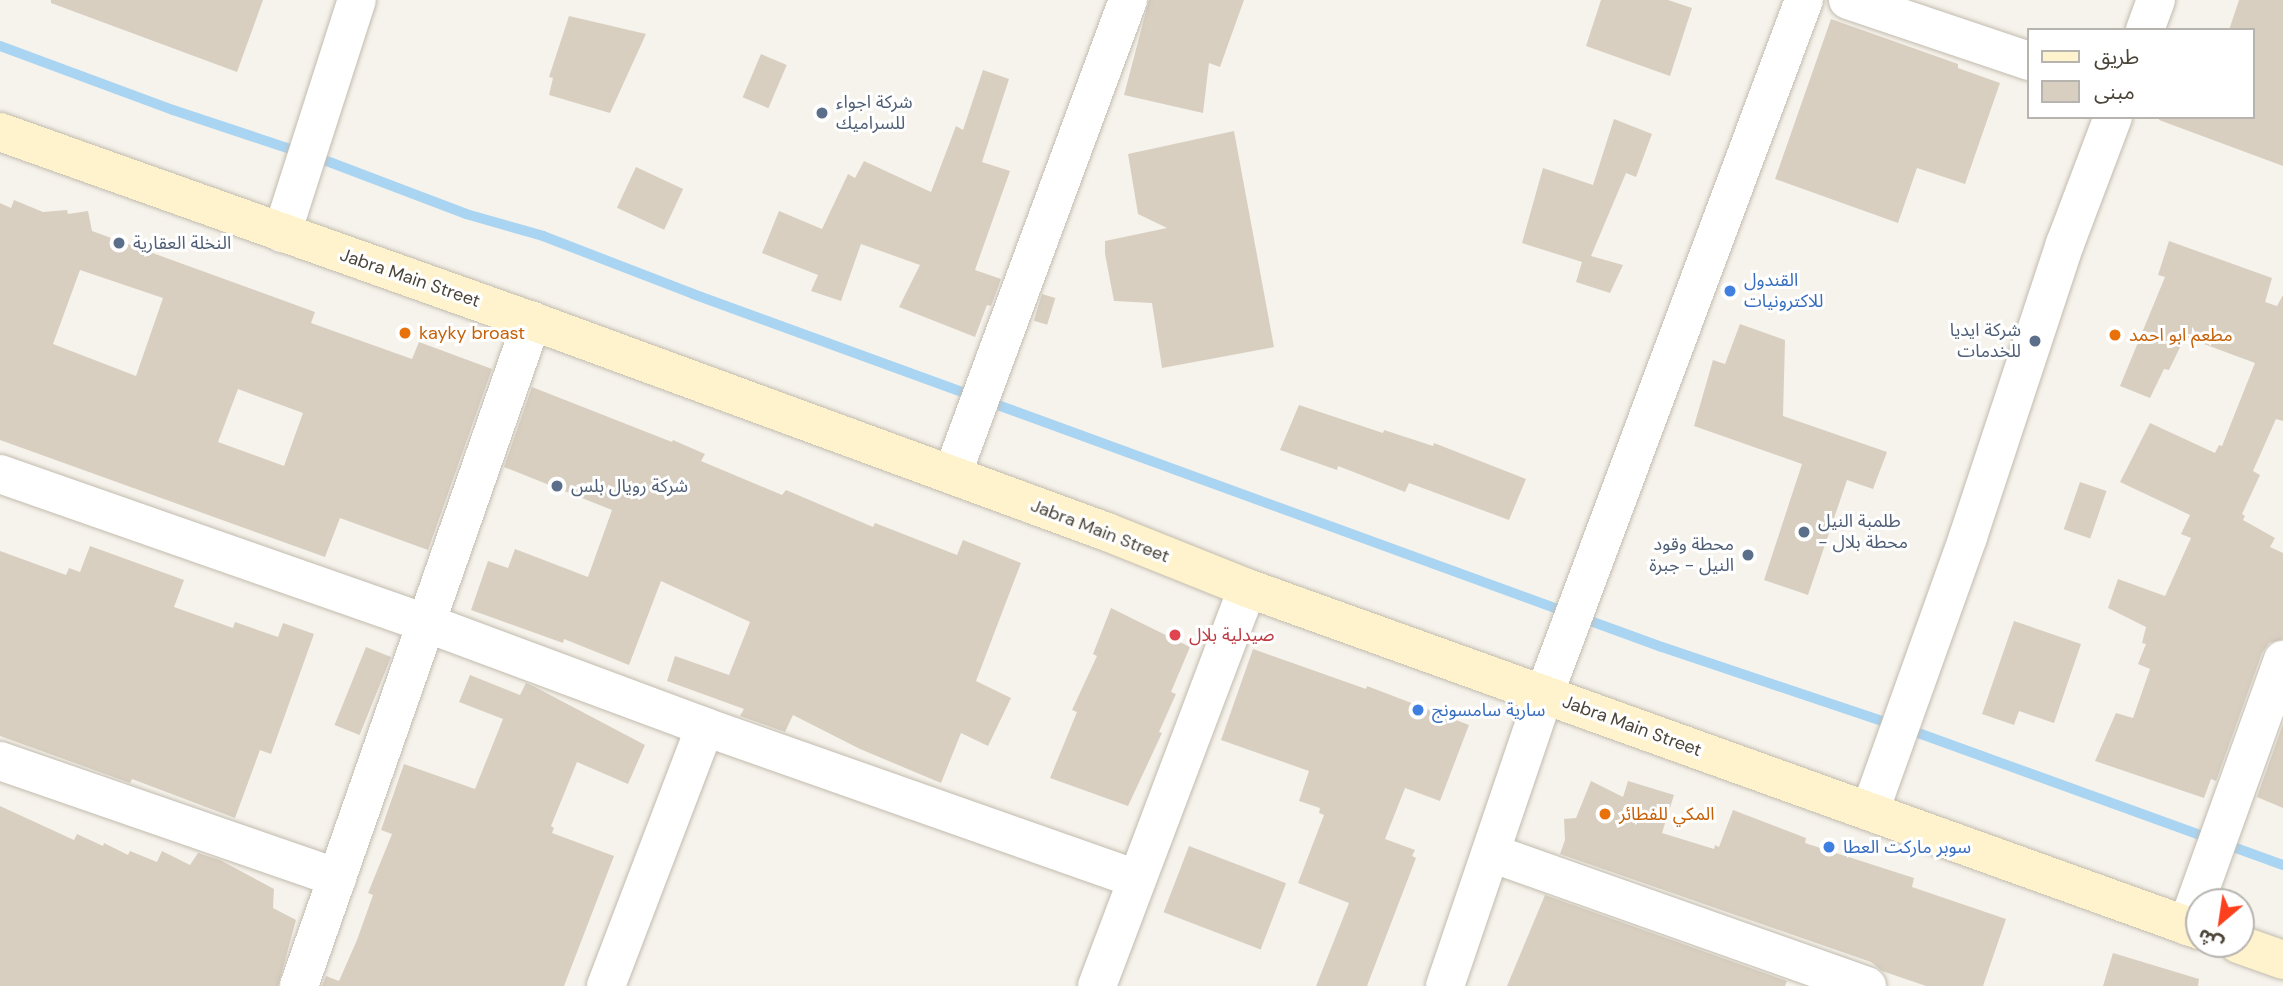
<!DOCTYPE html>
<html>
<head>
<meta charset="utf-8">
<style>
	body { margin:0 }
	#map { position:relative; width:2283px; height:986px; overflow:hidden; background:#f6f3ec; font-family:"DM Sans","Noto Sans Arabic",sans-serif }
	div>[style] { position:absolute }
	.stream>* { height:10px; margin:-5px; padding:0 5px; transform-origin:5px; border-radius:5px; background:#a9d4f2 }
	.building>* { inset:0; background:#d8cfc1; transform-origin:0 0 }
	.roads { filter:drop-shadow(0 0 2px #c2bbae) drop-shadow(0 0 2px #c2bbae) }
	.minor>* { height:38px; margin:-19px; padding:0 19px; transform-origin:19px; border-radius:19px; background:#fff }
	.tertiary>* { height:38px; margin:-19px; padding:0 19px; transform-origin:19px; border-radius:19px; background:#fff }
	.secondary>* { height:38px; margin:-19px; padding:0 19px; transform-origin:19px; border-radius:19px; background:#fff3cd }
	.dots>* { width:19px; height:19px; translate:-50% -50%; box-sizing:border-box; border:4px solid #fff; border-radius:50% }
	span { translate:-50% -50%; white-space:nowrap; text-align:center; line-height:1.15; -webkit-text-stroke:6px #fff; paint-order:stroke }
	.service-label { font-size:18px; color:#4e5e75 }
	.left { translate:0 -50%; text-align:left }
	.right { translate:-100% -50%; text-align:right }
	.street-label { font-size:18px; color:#4b4439 }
	.shop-label { font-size:18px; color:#366cbe }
	.food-label { font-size:18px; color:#c56008 }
	.health-label { font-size:18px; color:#be3a42 }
	.legend { position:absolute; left:2027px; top:28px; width:228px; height:91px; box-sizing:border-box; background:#fff; border:2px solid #b7b4b0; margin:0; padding:9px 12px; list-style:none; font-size:21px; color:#4b4439 }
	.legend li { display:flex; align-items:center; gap:14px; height:35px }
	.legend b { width:35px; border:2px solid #b7b4b0 }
	.north { position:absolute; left:2185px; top:888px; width:70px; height:70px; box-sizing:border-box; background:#fff; border:2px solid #b7b4b0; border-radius:50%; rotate:209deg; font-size:19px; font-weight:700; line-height:28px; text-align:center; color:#4b4439 }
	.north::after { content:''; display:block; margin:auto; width:24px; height:32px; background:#fc3f1d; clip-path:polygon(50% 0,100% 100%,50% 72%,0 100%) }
</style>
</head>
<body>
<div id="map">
	<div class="stream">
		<i style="left:0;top:46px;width:184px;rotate:20.3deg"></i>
		<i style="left:173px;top:110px;width:168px;rotate:18.4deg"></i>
		<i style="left:332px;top:163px;width:143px;rotate:20.8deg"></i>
		<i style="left:466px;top:214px;width:80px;rotate:15.9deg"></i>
		<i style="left:543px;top:236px;width:161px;rotate:21.1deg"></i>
		<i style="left:693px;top:294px;width:1031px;rotate:20.02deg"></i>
		<i style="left:1662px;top:647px;width:273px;rotate:18.6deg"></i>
		<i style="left:1921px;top:734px;width:385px;rotate:19.9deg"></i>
	</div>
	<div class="building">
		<i style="clip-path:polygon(51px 0,263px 0,237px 72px,51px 3px)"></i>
		<i style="clip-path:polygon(1149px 0,1244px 0,1220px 67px,1209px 63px,1203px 113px,1124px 95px)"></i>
		<i style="clip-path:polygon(1601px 0,1668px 0,1692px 8px,1670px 76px,1586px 46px)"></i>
		<i style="clip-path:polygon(2239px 0,2283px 0,2283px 166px,2159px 120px,2160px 117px,2253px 117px,2253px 30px,2229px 30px)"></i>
		<i style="clip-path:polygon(569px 16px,646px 34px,610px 113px,549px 95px,553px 78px,549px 77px)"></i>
		<i style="clip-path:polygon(1831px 19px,1958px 64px,1958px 68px,2000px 83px,1965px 184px,1917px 168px,1898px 223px,1775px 179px)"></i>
		<i style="left:761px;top:54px;width:28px;height:47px;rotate:23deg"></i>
		<i style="clip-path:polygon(983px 70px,1009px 79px,982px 162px,1010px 171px,975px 270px,1001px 279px,991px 306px,987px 305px,975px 337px,899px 307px,920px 265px,861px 244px,841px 301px,811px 291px,818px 275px,762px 253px,779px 211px,822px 229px,848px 174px,855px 178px,864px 161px,931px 192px,956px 126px,963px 130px)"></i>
		<i style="clip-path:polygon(1614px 119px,1652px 134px,1636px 177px,1626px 173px,1591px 256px,1623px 265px,1610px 293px,1576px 282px,1582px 262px,1522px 243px,1543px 168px,1593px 185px)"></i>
		<i style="clip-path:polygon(1234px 131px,1274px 347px,1162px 368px,1152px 303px,1114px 301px,1105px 254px,1105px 241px,1167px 228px,1138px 214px,1128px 154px)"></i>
		<i style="left:636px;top:167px;width:52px;height:45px;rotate:25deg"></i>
		<i style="clip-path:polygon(evenodd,14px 200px,43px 212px,67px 210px,68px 214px,88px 211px,92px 231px,315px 312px,311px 323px,412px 359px,419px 342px,492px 369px,428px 550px,340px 518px,325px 557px,0 440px,0 203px,11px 208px,14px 200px,80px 270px,163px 298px,136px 376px,53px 344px,80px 270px,14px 200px,238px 389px,303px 413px,284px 466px,218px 442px,238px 389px)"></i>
		<i style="clip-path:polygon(2169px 241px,2272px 278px,2265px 302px,2277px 306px,2283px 295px,2283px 421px,2276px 419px,2253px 471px,2260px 475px,2242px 514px,2245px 516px,2243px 520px,2275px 538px,2270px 547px,2283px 553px,2283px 639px,2269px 643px,2262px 653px,2216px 781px,2211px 779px,2204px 798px,2095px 761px,2116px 713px,2133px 718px,2150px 669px,2138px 664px,2146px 644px,2142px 643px,2146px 627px,2108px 608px,2118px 579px,2165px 596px,2191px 538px,2181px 534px,2190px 515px,2120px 482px,2150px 423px,2215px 453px,2219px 445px,2222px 446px,2255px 363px,2185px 337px,2169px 370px,2164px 369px,2150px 398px,2120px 386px,2165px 277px,2158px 275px)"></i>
		<i style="left:1042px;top:294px;width:14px;height:28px;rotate:17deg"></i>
		<i style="clip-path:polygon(1740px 324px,1785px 340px,1783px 416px,1887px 452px,1873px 489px,1847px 480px,1808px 595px,1764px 580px,1802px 464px,1694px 426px,1713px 360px,1725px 364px)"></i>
		<i style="clip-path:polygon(532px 387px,672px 442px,673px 440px,705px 454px,701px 461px,782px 495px,786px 490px,873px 527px,875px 523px,957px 555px,963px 540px,1021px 563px,976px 681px,1011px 698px,988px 746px,961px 733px,941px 783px,860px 749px,793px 715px,785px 732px,740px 716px,744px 709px,667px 681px,675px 656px,729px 675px,750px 622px,661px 581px,629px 665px,564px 639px,563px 643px,471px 610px,488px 561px,508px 568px,515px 549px,588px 577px,612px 510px,504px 467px)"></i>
		<i style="clip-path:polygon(1299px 405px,1383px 433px,1384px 430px,1433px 446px,1434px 443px,1526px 479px,1509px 520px,1409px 483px,1405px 492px,1338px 466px,1337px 470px,1280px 450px)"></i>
		<i style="left:2080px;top:482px;width:28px;height:50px;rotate:19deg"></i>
		<i style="clip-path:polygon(90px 546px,184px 580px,174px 607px,233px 628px,235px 622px,278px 637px,283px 623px,314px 634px,271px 754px,260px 750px,235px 818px,132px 779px,130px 783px,0 736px,0 551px,66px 575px,69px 568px,80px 572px)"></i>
		<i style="clip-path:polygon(1111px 608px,1190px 647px,1171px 692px,1176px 694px,1159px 732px,1162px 733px,1128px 806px,1050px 778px,1077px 712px,1072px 710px,1097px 656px,1093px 654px)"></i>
		<i style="clip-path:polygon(2014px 621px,2081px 644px,2054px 723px,2019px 711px,2014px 725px,1982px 714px)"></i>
		<i style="left:366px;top:647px;width:27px;height:84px;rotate:22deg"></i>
		<i style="clip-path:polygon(1253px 649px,1366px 689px,1367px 686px,1469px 725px,1440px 801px,1405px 788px,1385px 839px,1415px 850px,1412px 856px,1416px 858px,1367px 986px,1316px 986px,1349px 903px,1298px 883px,1324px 815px,1319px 813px,1320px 808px,1299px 801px,1309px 771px,1221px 740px)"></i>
		<i style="clip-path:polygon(470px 675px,520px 695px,526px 683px,535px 687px,645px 745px,628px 784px,577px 762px,551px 826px,554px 828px,552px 833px,614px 856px,564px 986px,322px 986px,326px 976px,339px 981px,357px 940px,373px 895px,368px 893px,392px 834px,381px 830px,404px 764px,475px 789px,503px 719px,459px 702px)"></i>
		<i style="clip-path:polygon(2283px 724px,2283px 808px,2257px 797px)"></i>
		<i style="clip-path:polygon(1591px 781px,1623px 797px,1628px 781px,1674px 795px,1662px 833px,1714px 849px,1715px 845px,1719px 847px,1733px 810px,1806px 838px,1805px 843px,1914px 878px,1912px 887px,2006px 919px,1983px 986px,1926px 986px,1882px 971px,1871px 962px,1560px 854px,1565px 840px,1564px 819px,1576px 818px)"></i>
		<i style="clip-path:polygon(0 806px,74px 840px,77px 834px,103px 846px,104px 843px,128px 855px,130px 851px,157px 862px,162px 851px,190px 865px,198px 853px,220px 860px,274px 889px,273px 908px,296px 920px,278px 986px,0 986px)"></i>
		<i style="left:1189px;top:846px;width:104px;height:71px;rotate:21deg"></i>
		<i style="clip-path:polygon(1545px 895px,1787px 981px,1785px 986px,1507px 986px)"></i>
		<i style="clip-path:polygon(2113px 953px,2199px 979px,2198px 986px,2103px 986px)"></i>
	</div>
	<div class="roads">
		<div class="minor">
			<i style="left:1848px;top:0;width:191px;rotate:18.6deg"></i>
			<i style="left:282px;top:233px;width:245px;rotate:-72.2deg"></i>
			<i style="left:0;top:474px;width:451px;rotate:19.3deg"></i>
			<i style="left:426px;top:623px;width:298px;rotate:20.4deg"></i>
			<i style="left:705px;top:727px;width:457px;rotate:19.4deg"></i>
			<i style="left:952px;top:475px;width:507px;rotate:-69.67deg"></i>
			<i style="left:1544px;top:695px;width:742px;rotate:-69.49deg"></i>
			<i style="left:0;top:761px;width:357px;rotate:19.1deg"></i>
			<i style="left:1491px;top:853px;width:399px;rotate:19.5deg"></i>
			<i style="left:2187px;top:926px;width:283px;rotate:-70.2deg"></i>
			<i style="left:299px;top:986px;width:705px;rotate:-70.69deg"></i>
			<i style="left:606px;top:986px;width:277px;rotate:-69.1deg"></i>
			<i style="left:1097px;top:986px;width:425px;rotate:-69.3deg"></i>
		</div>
		<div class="tertiary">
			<i style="left:2145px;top:30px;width:32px;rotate:-70deg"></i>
			<i style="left:1870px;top:811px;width:291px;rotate:-70.3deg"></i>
			<i style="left:1968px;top:537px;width:309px;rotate:-71.7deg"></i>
			<i style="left:2065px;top:244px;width:136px;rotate:-69.3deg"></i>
			<i style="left:1445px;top:986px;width:307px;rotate:-71.2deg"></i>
		</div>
		<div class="secondary">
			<i style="left:0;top:132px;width:565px;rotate:19.56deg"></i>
			<i style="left:532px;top:321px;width:612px;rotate:20.15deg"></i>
			<i style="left:1107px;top:532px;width:151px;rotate:21.8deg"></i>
			<i style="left:1247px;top:588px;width:1012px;rotate:19.76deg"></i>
			<i style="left:2238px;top:944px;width:48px;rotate:19.6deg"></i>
		</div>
	</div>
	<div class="dots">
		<i style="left:822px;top:113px;background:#5c6f8a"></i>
		<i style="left:119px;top:243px;background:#5c6f8a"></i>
		<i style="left:1730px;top:291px;background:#3f7fe0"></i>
		<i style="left:405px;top:333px;background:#e8710a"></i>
		<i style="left:2115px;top:335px;background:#e8710a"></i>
		<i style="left:2035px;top:341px;background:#5c6f8a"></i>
		<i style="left:557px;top:486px;background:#5c6f8a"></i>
		<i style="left:1804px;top:532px;background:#5c6f8a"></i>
		<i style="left:1748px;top:555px;background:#5c6f8a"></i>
		<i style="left:1175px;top:635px;background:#e0444e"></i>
		<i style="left:1418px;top:710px;background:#3f7fe0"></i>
		<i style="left:1605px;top:814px;background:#e8710a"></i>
		<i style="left:1829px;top:847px;background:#3f7fe0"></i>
	</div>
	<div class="service-label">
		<span class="left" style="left:836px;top:113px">شركة اجواء<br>للسراميك</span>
		<span class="left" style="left:133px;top:243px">النخلة العقارية</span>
		<span class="right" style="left:2021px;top:341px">شركة ايديا<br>للخدمات</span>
		<span class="left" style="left:571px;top:486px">شركة رويال بلس</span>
		<span class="left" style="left:1818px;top:532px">طلمبة النيل<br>- محطة بلال</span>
		<span class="right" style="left:1734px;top:555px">محطة وقود<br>النيل - جبرة</span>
	</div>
	<div class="street-label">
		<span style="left:410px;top:278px;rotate:19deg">Jabra Main Street</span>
		<span style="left:1100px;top:531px;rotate:21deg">Jabra Main Street</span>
		<span style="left:1632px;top:726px;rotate:20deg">Jabra Main Street</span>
	</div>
	<div class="shop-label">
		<span class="left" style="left:1744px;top:291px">القندول<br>للاكترونيات</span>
		<span class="left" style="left:1432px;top:710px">سارية سامسونج</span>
		<span class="left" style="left:1843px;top:847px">سوبر ماركت العطا</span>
	</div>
	<div class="food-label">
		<span class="left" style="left:419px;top:333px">kayky broast</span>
		<span class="left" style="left:2129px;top:335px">مطعم ابو احمد</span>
		<span class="left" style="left:1619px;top:814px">المكي للفطائر</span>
	</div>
	<div class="health-label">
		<span class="left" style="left:1189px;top:635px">صيدلية بلال</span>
	</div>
	<ul class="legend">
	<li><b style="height:9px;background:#fff3cd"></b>طريق</li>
	<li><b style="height:19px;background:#d8cfc1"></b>مبنى</li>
	</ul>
	<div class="north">ش</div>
</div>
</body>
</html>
